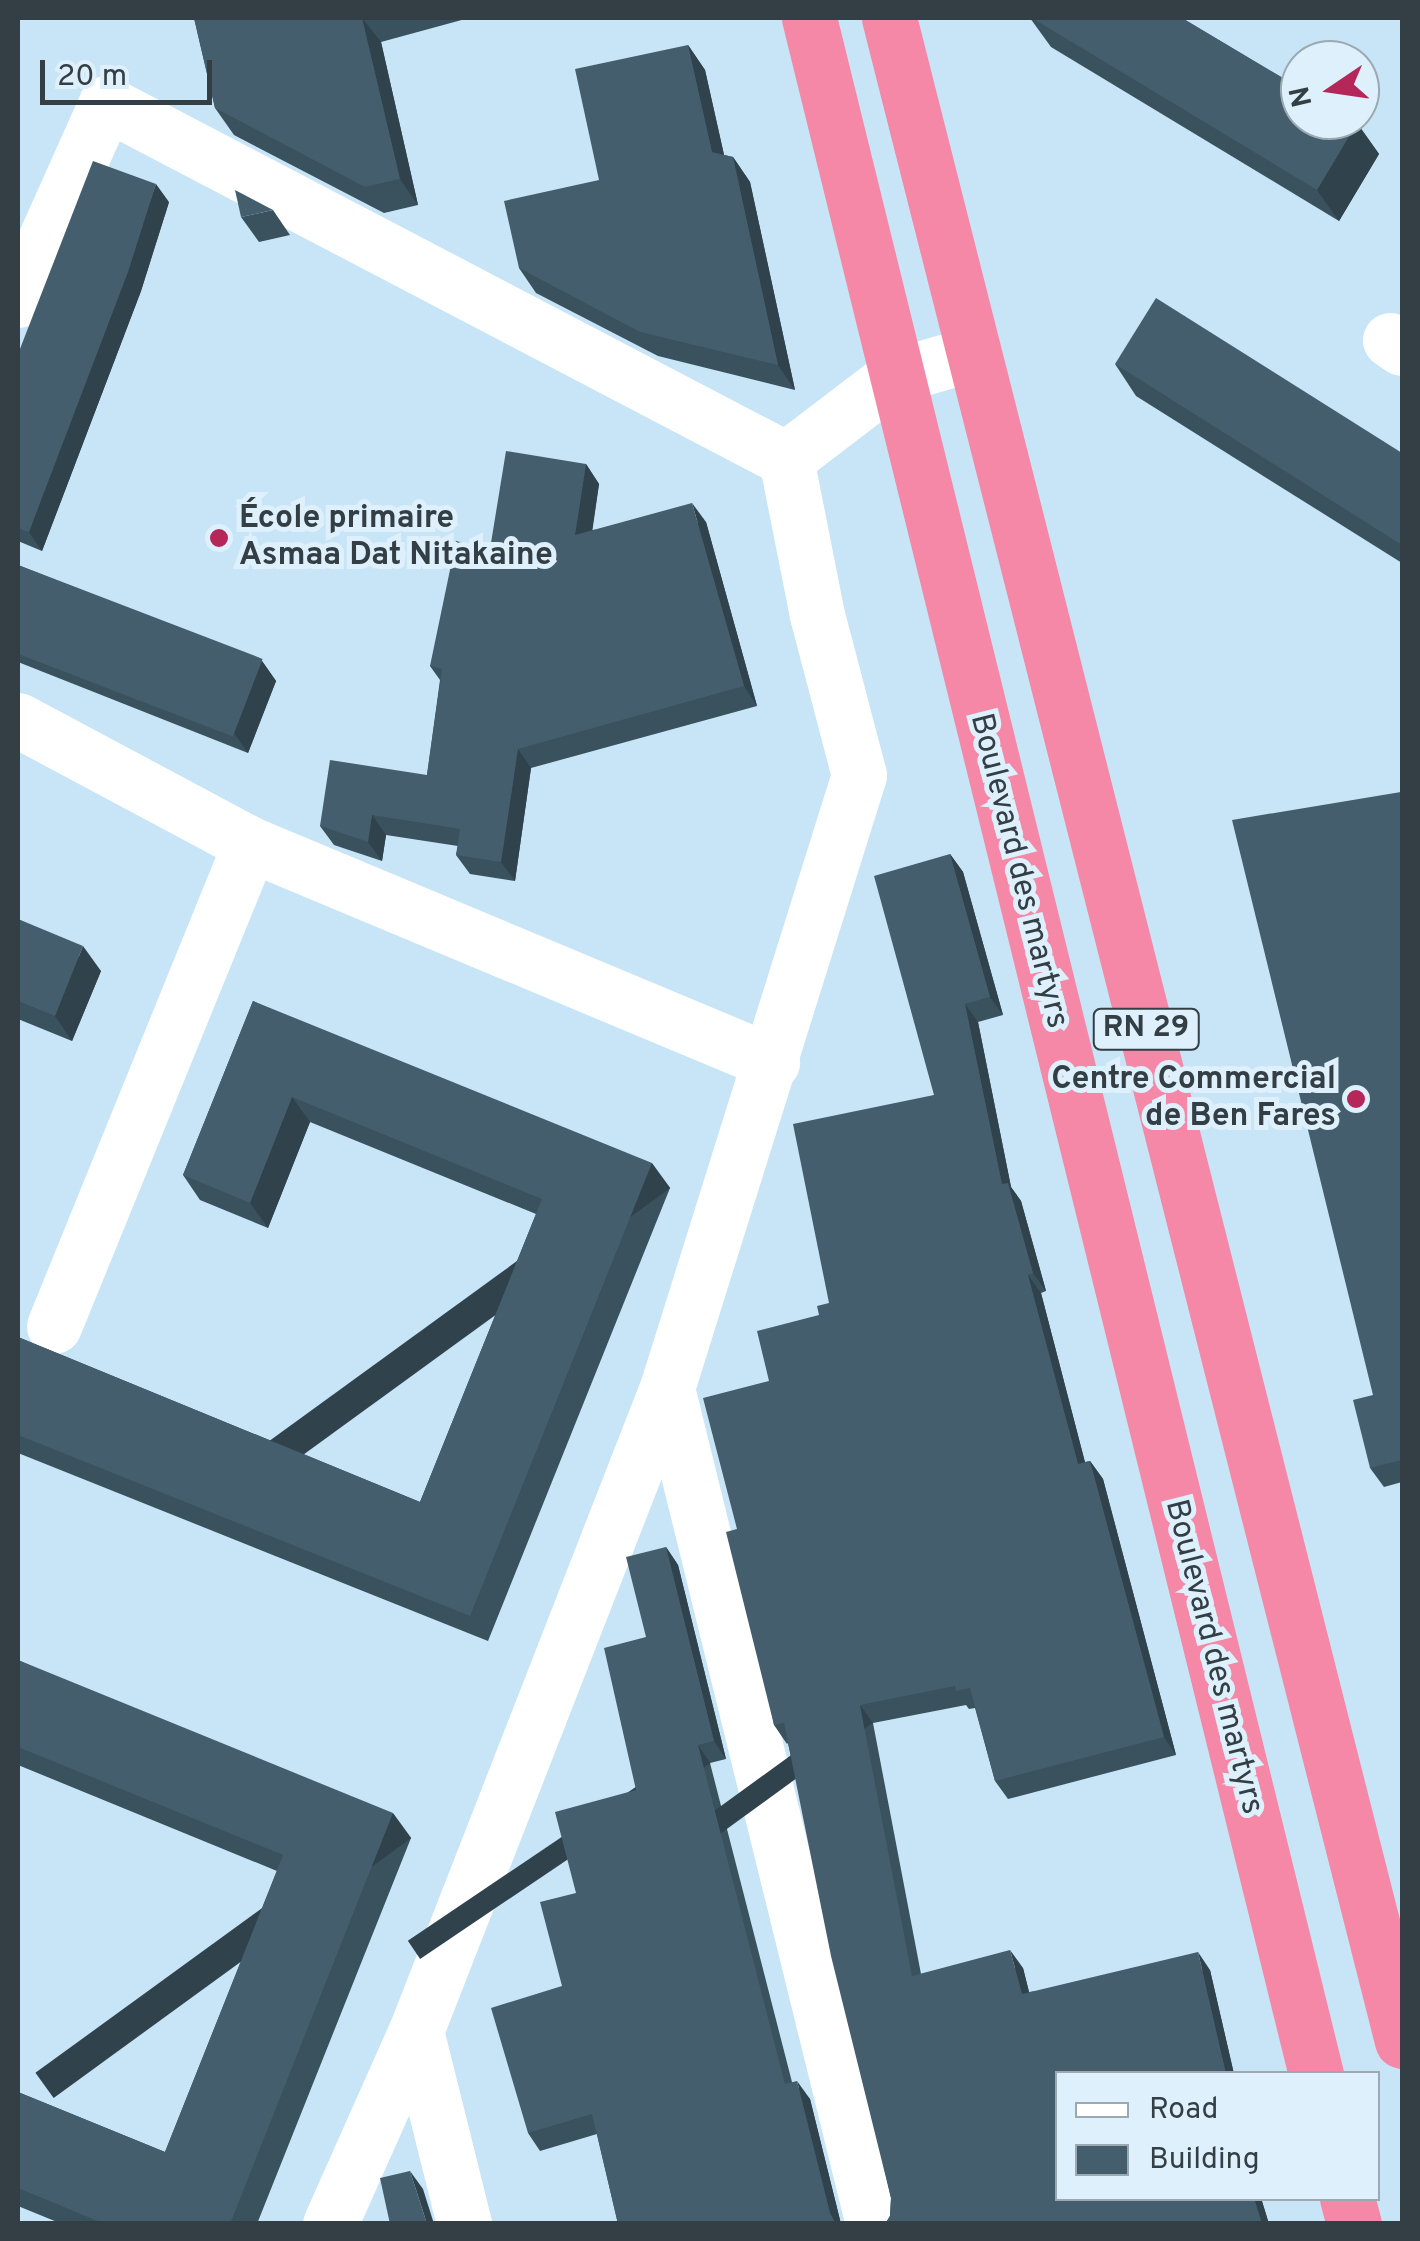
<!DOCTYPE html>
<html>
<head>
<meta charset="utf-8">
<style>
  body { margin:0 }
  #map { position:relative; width:1420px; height:2241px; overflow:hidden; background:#c7e5f7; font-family:Overpass,sans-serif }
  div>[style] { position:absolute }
  .minor>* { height:55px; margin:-27.5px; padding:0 27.5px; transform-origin:27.5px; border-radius:27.5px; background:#fff }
  .trunk>* { height:55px; margin:-27.5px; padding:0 27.5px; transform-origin:27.5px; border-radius:27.5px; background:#f488a6 }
  .wall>* { inset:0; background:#3a515e }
  .shaded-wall>* { inset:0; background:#30424c; transform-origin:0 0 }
  .building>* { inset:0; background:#445e6d; transform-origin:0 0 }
  .dots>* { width:28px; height:28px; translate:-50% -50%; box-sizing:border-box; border:5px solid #def0fb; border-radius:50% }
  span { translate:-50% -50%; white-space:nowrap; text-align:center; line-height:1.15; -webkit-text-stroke:10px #def0fb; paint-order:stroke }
  .shield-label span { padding:2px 8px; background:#def0fb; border:2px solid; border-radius:8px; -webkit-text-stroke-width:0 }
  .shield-label { font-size:30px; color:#333e45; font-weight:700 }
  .poi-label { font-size:32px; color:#333e45; font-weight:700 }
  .left { translate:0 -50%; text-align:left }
  .right { translate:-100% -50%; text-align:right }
  .street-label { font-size:32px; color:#333e45 }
  .frame { position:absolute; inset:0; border:20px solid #333e45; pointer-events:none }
  .legend { position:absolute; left:1055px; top:2071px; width:325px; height:130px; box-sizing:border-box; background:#def0fb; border:2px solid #9aa9b2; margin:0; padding:12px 18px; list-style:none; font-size:30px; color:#333e45 }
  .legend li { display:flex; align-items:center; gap:20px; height:50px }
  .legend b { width:50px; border:2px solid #9aa9b2 }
  .north { position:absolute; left:1280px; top:40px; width:100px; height:100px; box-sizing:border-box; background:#def0fb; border:2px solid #9aa9b2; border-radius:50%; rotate:257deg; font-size:28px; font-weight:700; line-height:40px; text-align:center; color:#333e45 }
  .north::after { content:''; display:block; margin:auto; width:35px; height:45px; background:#b52659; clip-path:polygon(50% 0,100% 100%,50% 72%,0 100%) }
  .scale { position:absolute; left:40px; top:60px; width:172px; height:45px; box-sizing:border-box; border:5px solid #333e45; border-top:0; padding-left:12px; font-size:30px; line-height:35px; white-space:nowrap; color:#333e45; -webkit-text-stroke:8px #def0fb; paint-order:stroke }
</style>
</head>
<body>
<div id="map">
  <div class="minor">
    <i style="left:18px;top:300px;width:216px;rotate:-65.9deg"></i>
    <i style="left:106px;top:103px;width:768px;rotate:27.63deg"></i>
    <i style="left:1390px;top:340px;width:14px;rotate:34deg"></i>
    <i style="left:786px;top:459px;width:137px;rotate:-37.3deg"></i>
    <i style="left:895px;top:376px;width:82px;rotate:-16.2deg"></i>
    <i style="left:18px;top:720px;width:263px;rotate:28.1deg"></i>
    <i style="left:250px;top:844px;width:566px;rotate:22.67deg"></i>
    <i style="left:54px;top:1326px;width:520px;rotate:-67.87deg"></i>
    <i style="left:667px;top:1388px;width:861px;rotate:76.16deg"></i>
    <i style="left:416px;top:2031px;width:199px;rotate:76deg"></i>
    <i style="left:330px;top:2224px;width:211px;rotate:-66deg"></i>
    <i style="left:416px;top:2031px;width:690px;rotate:-68.68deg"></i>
    <i style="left:667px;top:1388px;width:642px;rotate:-72.61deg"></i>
    <i style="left:859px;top:775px;width:165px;rotate:-104.7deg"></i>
    <i style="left:817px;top:615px;width:159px;rotate:-101.2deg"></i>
  </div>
  <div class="trunk">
    <i style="left:809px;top:18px;width:2118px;rotate:76.15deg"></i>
    <i style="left:889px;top:18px;width:2087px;rotate:75.77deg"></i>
    <i style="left:1347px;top:2198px;width:27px;rotate:75deg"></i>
  </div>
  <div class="wall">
    <i style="clip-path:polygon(194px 18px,469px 18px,381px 42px,418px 205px,384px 213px,234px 135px,215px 108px)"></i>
    <i style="clip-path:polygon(1030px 18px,1182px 18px,1357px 123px,1379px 154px,1339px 221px,1051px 47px)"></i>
    <i style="clip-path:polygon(688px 45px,705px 70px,724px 155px,733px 157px,750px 182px,795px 390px,658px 356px,536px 293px,519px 268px,599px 180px)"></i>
    <i style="clip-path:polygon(169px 202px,141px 291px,42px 551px,18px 541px,18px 354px)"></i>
    <i style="clip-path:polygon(273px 210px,290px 235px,259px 242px,241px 217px)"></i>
    <i style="clip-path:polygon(1115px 364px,1402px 453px,1402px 563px,1136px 396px)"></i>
    <i style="clip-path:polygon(586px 464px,599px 484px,592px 530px,706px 522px,757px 706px,531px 768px,515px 881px,470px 874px,456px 855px,458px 846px,386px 835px,382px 861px,334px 845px,320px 826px,427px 775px,440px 680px,430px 666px,490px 549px)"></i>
    <i style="clip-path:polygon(18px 565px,262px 661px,276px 681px,248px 753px,18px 662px)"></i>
    <i style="clip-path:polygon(1402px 794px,1402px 1482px,1384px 1487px,1370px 1468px)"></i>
    <i style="clip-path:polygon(950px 854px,963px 872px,1003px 1015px,978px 1022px,1011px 1187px,1021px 1201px,1046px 1291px,1041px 1293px,1085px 1462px,1090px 1461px,1103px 1479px,1176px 1755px,1008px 1799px,995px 1781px,975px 1708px,969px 1709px,966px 1705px,873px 1723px,921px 1974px,1023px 1968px,1029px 1992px,1210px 1970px,1234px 2074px,1058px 2074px,1058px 2198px,1261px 2198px,1269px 2224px,885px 2224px,890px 2216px,891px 2198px,788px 1743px,787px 1744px,774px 1725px,737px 1529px,769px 1381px,829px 1303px,934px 1095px)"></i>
    <i style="clip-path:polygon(18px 919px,101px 971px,72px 1041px,18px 1019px)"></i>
    <i style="clip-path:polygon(253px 1001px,670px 1188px,488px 1641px,18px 1453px,18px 1337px,420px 1502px,536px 1214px,310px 1122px,268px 1228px,200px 1200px,183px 1175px)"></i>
    <i style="clip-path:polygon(666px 1547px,678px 1565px,726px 1759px,710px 1763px,792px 2082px,810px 2099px,841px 2224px,618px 2224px,597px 2134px,540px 2151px,528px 2133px,562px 1986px,576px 1893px,636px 1790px,646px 1637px)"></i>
    <i style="clip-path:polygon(18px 1660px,411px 1838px,257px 2224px,62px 2224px,18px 2206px,18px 2092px,165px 2152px,277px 1871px,18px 1765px)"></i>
  </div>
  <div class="shaded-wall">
    <i style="clip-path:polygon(362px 18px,381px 42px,418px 205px,400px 179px)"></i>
    <i style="clip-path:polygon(688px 45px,705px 70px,729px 177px,712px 152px)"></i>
    <i style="clip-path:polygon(1357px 123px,1379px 154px,1339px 221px,1317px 190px)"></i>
    <i style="clip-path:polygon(733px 157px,750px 182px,795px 390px,778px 365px)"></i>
    <i style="clip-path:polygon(156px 184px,169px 202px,141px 291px,42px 551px,29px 532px)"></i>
    <i style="clip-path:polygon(586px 464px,599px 484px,589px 554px,575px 535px)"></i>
    <i style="clip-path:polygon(692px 503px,706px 522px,757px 706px,744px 686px)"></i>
    <i style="clip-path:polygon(262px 661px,276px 681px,248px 753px,234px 733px)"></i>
    <i style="clip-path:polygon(518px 749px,531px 768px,515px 881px,501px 862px)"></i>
    <i style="clip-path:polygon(372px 815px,386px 835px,382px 861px,368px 842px)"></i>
    <i style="clip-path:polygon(950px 854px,963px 872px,1003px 1015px,990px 997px)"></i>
    <i style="clip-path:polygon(83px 946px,101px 971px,72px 1041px,55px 1016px)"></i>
    <i style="clip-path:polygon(965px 1004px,978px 1022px,1011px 1187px,1021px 1201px,1046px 1291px,1033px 1273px,1002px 1184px)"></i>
    <i style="clip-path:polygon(292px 1097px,310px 1122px,268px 1228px,250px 1203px)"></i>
    <i style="left:652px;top:1163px;width:31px;height:488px;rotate:54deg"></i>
    <i style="clip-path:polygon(1028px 1275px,1041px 1293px,1090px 1482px,1078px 1464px)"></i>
    <i style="clip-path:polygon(1090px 1461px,1103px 1479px,1176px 1755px,1164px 1737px)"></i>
    <i style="clip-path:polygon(666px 1547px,678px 1565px,726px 1759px,714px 1741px)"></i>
    <i style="left:860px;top:1705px;width:22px;height:276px;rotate:54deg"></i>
    <i style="left:698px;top:1745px;width:22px;height:350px;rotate:56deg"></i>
    <i style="left:393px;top:1813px;width:31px;height:442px;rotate:54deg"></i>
    <i style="clip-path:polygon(1010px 1950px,1023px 1968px,1034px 2012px,1022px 1994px)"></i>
    <i style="clip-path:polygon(1198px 1952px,1210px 1970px,1234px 2074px,1226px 2074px)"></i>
    <i style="clip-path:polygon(797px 2081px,810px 2099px,841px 2224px,836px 2224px,830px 2213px)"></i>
    <i style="clip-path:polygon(410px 2171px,423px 2189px,434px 2224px,427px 2224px)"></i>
    <i style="clip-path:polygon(1254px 2198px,1261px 2198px,1269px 2224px,1262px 2224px)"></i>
  </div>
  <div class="building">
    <i style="clip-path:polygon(194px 18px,362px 18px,400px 179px,365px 187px,215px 108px)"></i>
    <i style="clip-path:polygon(1032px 18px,1182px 18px,1300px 88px,1300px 120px,1352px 120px,1357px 123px,1317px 190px)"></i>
    <i style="clip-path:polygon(688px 45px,712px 152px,733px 157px,778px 365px,640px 332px,519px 268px,504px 201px,599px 180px,575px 69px)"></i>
    <i style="clip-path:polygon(93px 161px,156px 184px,128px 272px,29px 532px,18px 528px,18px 354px)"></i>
    <i style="clip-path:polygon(235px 190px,273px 210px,241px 217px)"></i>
    <i style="clip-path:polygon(1156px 298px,1402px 453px,1402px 545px,1115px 364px)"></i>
    <i style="clip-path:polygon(506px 451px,586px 464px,575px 535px,692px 503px,744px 686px,518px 749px,501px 862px,456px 855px,460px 829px,372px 815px,368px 842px,320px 826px,330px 760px,427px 775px,442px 669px,430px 666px,456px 541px,490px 549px)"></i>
    <i style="left:18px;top:565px;width:262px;height:83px;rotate:21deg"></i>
    <i style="clip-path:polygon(1401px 792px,1402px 801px,1402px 1460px,1370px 1468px,1353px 1400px,1373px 1395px,1232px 820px)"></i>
    <i style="clip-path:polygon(950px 854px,990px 997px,965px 1004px,1002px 1184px,1008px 1183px,1033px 1273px,1028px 1275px,1078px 1464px,1090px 1461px,1164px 1737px,995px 1781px,970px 1688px,956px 1691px,955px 1686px,860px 1705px,912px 1976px,1010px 1950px,1022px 1994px,1198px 1952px,1226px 2074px,1058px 2074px,1058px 2198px,1254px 2198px,1262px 2224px,885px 2224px,890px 2216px,891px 2198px,831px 1956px,784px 1723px,774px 1725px,726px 1532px,737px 1529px,703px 1398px,769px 1381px,757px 1331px,819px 1315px,817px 1306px,829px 1303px,793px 1124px,934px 1095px,874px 876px)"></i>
    <i style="clip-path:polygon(18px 919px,83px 946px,55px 1016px,18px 1001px)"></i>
    <i style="clip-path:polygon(253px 1001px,652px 1163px,470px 1616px,18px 1435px,18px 1337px,420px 1502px,542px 1199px,292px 1097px,250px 1203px,183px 1175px)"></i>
    <i style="clip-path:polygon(666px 1547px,714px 1741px,698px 1745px,785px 2084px,797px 2081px,830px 2213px,836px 2224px,618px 2224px,592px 2114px,528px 2133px,491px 2008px,562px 1986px,540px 1902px,576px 1893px,555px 1812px,636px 1790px,604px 1648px,646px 1637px,626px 1557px)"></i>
    <i style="clip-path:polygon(18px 1660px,393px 1813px,230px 2224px,105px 2224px,18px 2188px,18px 2092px,165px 2152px,283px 1855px,18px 1747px)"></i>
    <i style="clip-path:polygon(410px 2171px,427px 2224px,390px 2224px,380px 2178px)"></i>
  </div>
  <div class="dots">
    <i style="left:219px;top:538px;background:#b52659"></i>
    <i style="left:1356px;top:1099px;background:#b52659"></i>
  </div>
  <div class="shield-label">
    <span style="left:1146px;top:1029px">RN 29</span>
  </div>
  <div class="poi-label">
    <span class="left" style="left:239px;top:538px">École primaire<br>Asmaa Dat Nitakaine</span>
    <span class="right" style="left:1336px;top:1099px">Centre Commercial<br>de Ben Fares</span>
  </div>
  <div class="street-label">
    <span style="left:1018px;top:871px;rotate:76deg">Boulevard des martyrs</span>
    <span style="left:1213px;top:1657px;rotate:76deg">Boulevard des martyrs</span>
  </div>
  <div class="frame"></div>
  <ul class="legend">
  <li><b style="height:12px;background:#fff"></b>Road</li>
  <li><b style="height:28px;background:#445e6d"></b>Building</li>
  </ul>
  <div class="north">N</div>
  <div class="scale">20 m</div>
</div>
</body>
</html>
